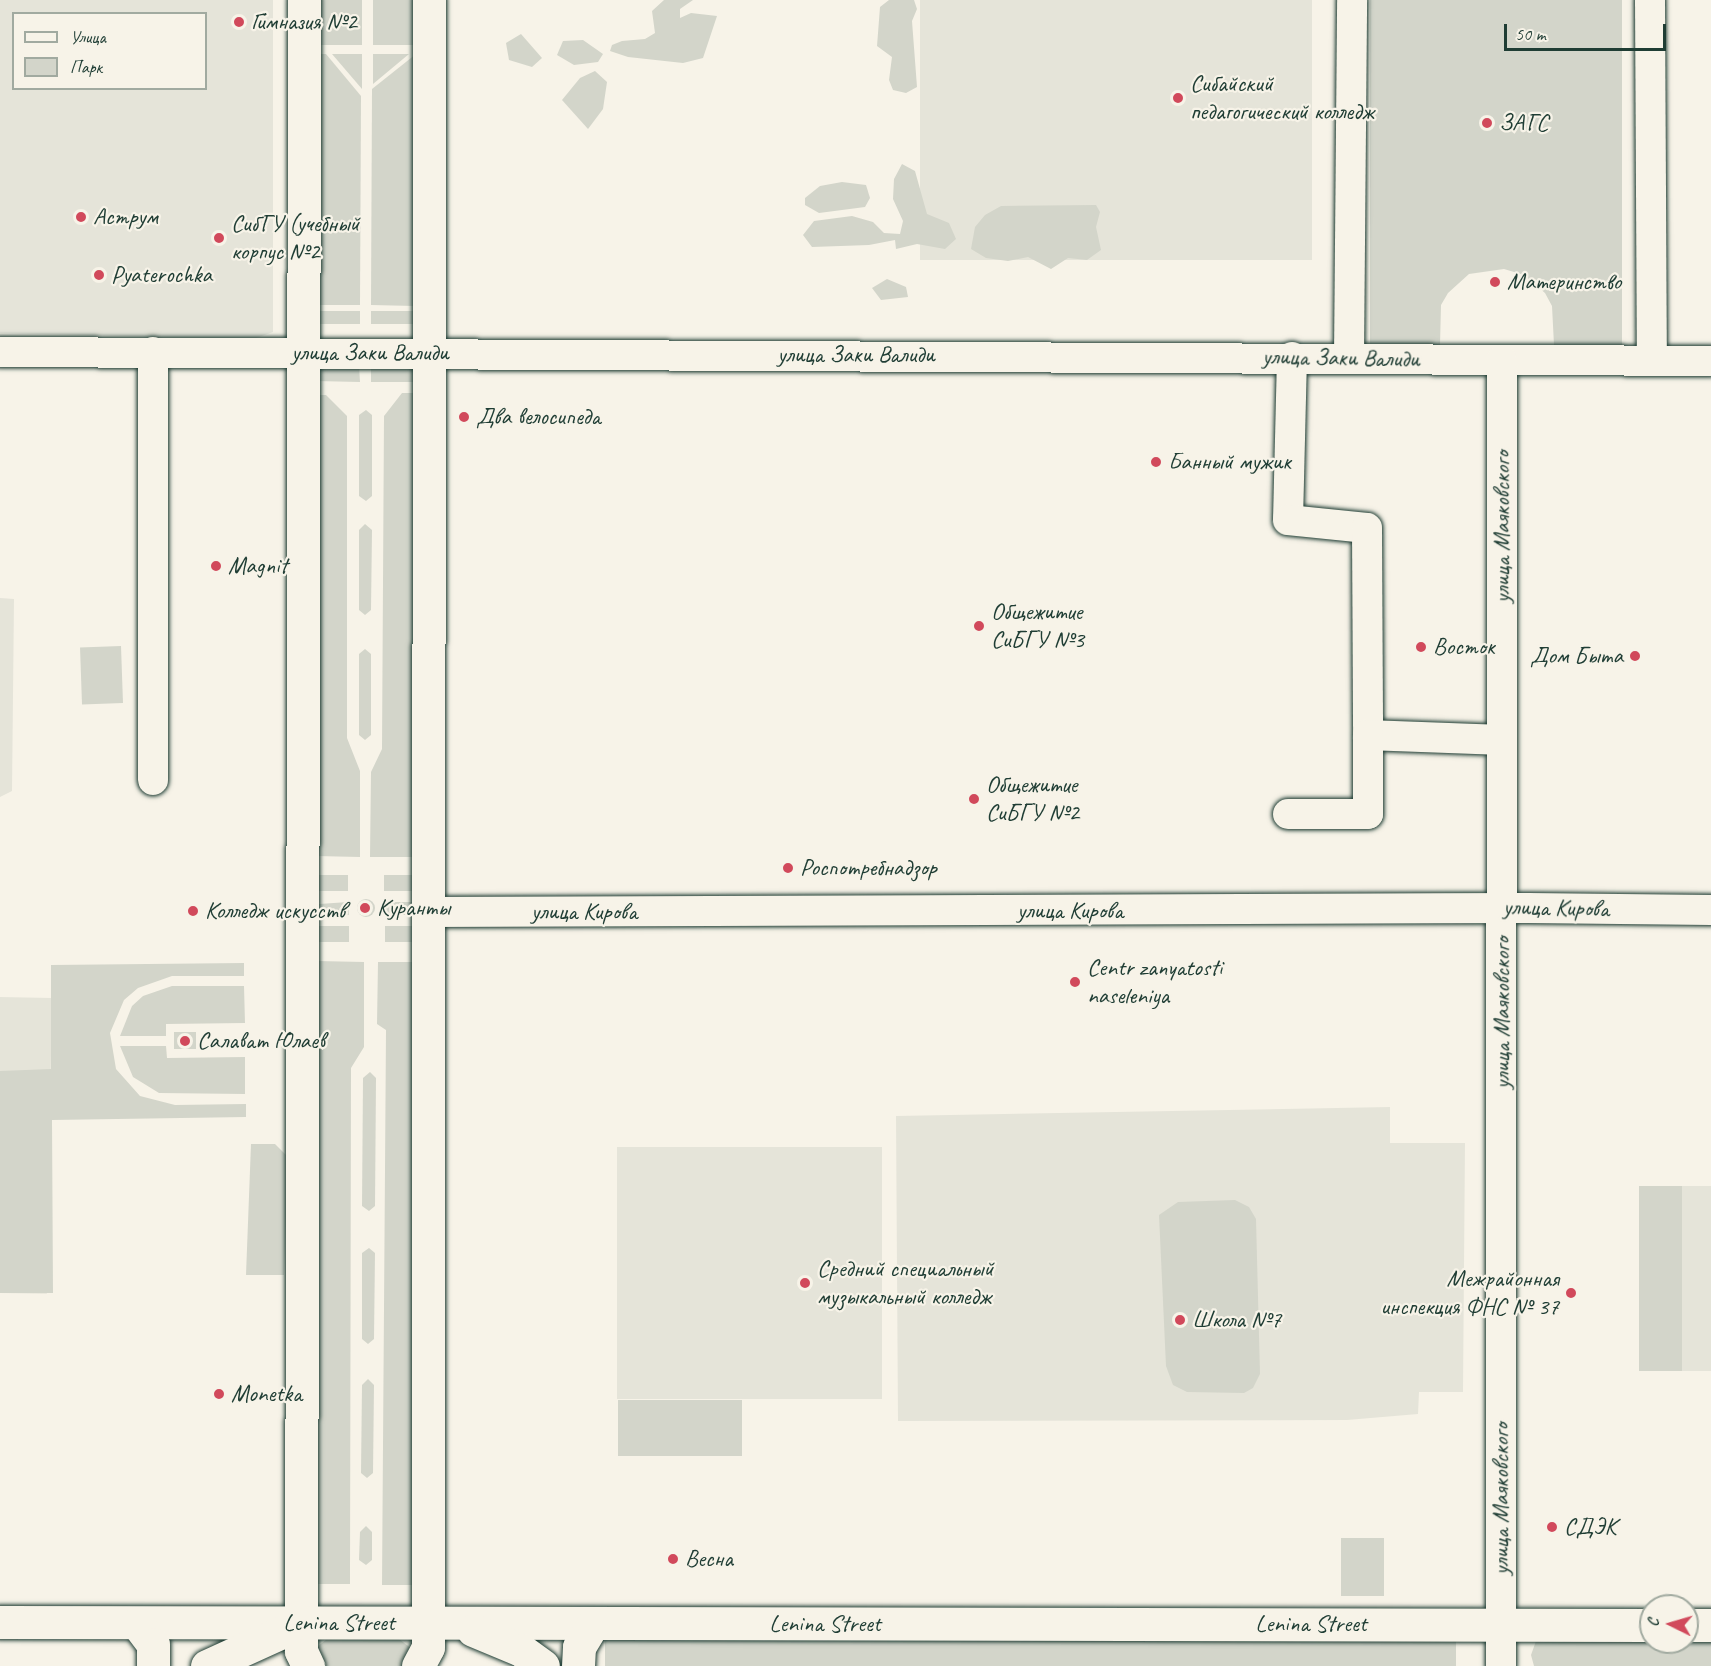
<!DOCTYPE html>
<html>
<head>
<meta charset="utf-8">
<style>
  body { margin:0 }
  #map { position:relative; width:1711px; height:1666px; overflow:hidden; background:#f7f3e8; font-family:Caveat,sans-serif }
  div>[style] { position:absolute }
  .built>* { inset:0; background:#e5e4d9; transform-origin:0 0 }
  .green>* { inset:0; background:#d3d5ca; transform-origin:0 0 }
  .round { border-radius:50% }
  .roads { filter:drop-shadow(0 0 2px #1f3d34) drop-shadow(0 0 2px #1f3d34) }
  .minor>* { height:30px; margin:-15px; padding:0 15px; transform-origin:15px; border-radius:15px; background:#f7f3e8 }
  .major>* { height:33px; margin:-16.5px; padding:0 16.5px; transform-origin:16.5px; border-radius:16.5px; background:#f7f3e8 }
  .dots>* { width:16px; height:16px; translate:-50% -50%; box-sizing:border-box; border:3px solid #f7f3e8; border-radius:50% }
  span { translate:-50% -50%; white-space:nowrap; text-align:center; line-height:1.15; -webkit-text-stroke:4.5px #f7f3e8; paint-order:stroke }
  .poi-label { font-size:24px; color:#1f3d34 }
  .left { translate:0 -50%; text-align:left }
  .right { translate:-100% -50%; text-align:right }
  .street-label { font-size:24px; color:#1f3d34 }
  .legend { position:absolute; left:12px; top:12px; width:195px; height:78px; box-sizing:border-box; background:#f7f3e8; border:2px solid #a1aaa0; margin:0; padding:8px 10px; list-style:none; font-size:18px; color:#1f3d34 }
  .legend li { display:flex; align-items:center; gap:12px; height:30px }
  .legend b { width:30px; border:2px solid #a1aaa0 }
  .north { position:absolute; left:1639px; top:1594px; width:60px; height:60px; box-sizing:border-box; background:#f7f3e8; border:2px solid #a1aaa0; border-radius:50%; rotate:275deg; font-size:16px; font-weight:700; line-height:24px; text-align:center; color:#1f3d34 }
  .north::after { content:''; display:block; margin:auto; width:21px; height:27px; background:#d1495b; clip-path:polygon(50% 0,100% 100%,50% 72%,0 100%) }
  .scale { position:absolute; left:1504px; top:24px; width:162px; height:27px; box-sizing:border-box; border:3px solid #1f3d34; border-top:0; padding-left:8px; font-size:18px; line-height:21px; white-space:nowrap; color:#1f3d34; -webkit-text-stroke:4px #f7f3e8; paint-order:stroke }
</style>
</head>
<body>
<div id="map">
  <div class="built">
    <i style="clip-path:polygon(evenodd,0 0,273px 0,273px 332px,253px 339px,0 333px,0 0,14px 14px,206px 14px,206px 88px,14px 88px,14px 14px)"></i>
    <i style="left:920px;top:0;width:392px;height:260px"></i>
    <i style="clip-path:polygon(0 598px,14px 599px,12px 791px,0 797px)"></i>
    <i style="left:0;top:997px;width:52px;height:296px;rotate:1deg"></i>
    <i style="clip-path:polygon(1390px 1107px,1390px 1143px,1465px 1143px,1463px 1392px,1419px 1392px,1418px 1414px,1347px 1420px,898px 1421px,896px 1116px)"></i>
    <i style="left:882px;top:1147px;width:252px;height:265px;rotate:90deg"></i>
    <i style="left:1682px;top:1186px;width:29px;height:185px"></i>
  </div>
  <div class="green">
    <i style="left:317px;top:0;width:45px;height:45px"></i>
    <i style="left:373px;top:0;width:43px;height:45px"></i>
    <i style="clip-path:polygon(664px 0,693px 0,680px 9px,680px 18px,691px 13px,717px 16px,703px 58px,683px 63px,628px 57px,610px 51px,612px 45px,622px 41px,645px 39px,655px 33px,652px 11px)"></i>
    <i style="clip-path:polygon(889px 0,914px 0,917px 9px,912px 21px,917px 87px,906px 93px,893px 90px,889px 80px,892px 57px,877px 46px,880px 7px)"></i>
    <i style="clip-path:polygon(1370px 0,1622px 0,1622px 346px,1554px 345px,1552px 306px,1545px 293px,1524px 275px,1504px 269px,1469px 274px,1448px 293px,1441px 305px,1440px 345px,1370px 346px)"></i>
    <i style="clip-path:polygon(521px 34px,542px 58px,532px 67px,509px 60px,506px 43px)"></i>
    <i style="clip-path:polygon(583px 40px,603px 54px,598px 62px,574px 65px,557px 55px,563px 41px)"></i>
    <i style="clip-path:polygon(316px 54px,326px 54px,361px 96px,360px 305px,315px 305px)"></i>
    <i style="clip-path:polygon(332px 54px,362px 54px,362px 89px)"></i>
    <i style="clip-path:polygon(373px 54px,409px 54px,373px 84px)"></i>
    <i style="clip-path:polygon(416px 54px,415px 306px,371px 305px,372px 89px)"></i>
    <i style="clip-path:polygon(595px 71px,607px 82px,603px 109px,588px 129px,562px 100px,580px 78px)"></i>
    <i style="clip-path:polygon(902px 164px,915px 171px,927px 214px,949px 223px,956px 239px,945px 249px,917px 244px,896px 249px,895px 240px,869px 245px,812px 247px,803px 235px,814px 221px,852px 216px,873px 222px,884px 233px,900px 234px,903px 221px,893px 199px,894px 179px)"></i>
    <i style="clip-path:polygon(842px 182px,866px 185px,870px 198px,865px 207px,819px 213px,805px 205px,805px 198px,820px 186px)"></i>
    <i style="clip-path:polygon(1096px 205px,1100px 212px,1096px 227px,1101px 250px,1087px 260px,1068px 258px,1051px 269px,1028px 257px,1008px 261px,986px 258px,971px 249px,975px 227px,985px 215px,1001px 206px)"></i>
    <i style="clip-path:polygon(887px 279px,906px 287px,908px 297px,881px 300px,872px 288px)"></i>
    <i style="left:315px;top:311px;width:45px;height:13px"></i>
    <i style="left:371px;top:311px;width:44px;height:13px"></i>
    <i style="clip-path:polygon(359px 366px,360px 382px,315px 381px,317px 368px)"></i>
    <i style="clip-path:polygon(371px 366px,413px 369px,414px 382px,371px 382px)"></i>
    <i style="clip-path:polygon(402px 393px,414px 393px,414px 857px,370px 857px,371px 772px,382px 749px,384px 416px)"></i>
    <i style="clip-path:polygon(315px 395px,326px 395px,347px 416px,347px 738px,360px 771px,360px 857px,316px 856px)"></i>
    <i style="clip-path:polygon(366px 410px,372px 415px,372px 496px,366px 501px,359px 496px,359px 415px)"></i>
    <i style="clip-path:polygon(365px 524px,372px 530px,371px 610px,365px 615px,359px 610px,359px 530px)"></i>
    <i style="left:121px;top:646px;width:57px;height:41px;rotate:88deg"></i>
    <i style="clip-path:polygon(365px 649px,371px 654px,371px 735px,365px 740px,359px 735px,359px 654px)"></i>
    <i style="left:316px;top:875px;width:32px;height:16px"></i>
    <i style="left:384px;top:875px;width:30px;height:16px"></i>
    <i class="round" style="left:357px;top:899px;width:18px;height:18px"></i>
    <i style="left:348px;top:902px;width:13px;height:32px;rotate:86deg"></i>
    <i style="left:384px;top:902px;width:31px;height:13px"></i>
    <i style="left:349px;top:926px;width:16px;height:32px;rotate:90deg"></i>
    <i style="left:385px;top:926px;width:30px;height:16px"></i>
    <i style="clip-path:polygon(317px 961px,364px 962px,364px 1047px,351px 1068px,350px 1584px,316px 1584px)"></i>
    <i style="clip-path:polygon(378px 962px,415px 962px,414px 1585px,382px 1585px,386px 1030px,377px 1024px)"></i>
    <i style="clip-path:polygon(244px 963px,244px 976px,172px 976px,138px 988px,124px 1000px,110px 1033px,116px 1069px,140px 1096px,175px 1105px,246px 1104px,246px 1117px,52px 1120px,53px 1293px,0 1293px,0 1071px,51px 1069px,51px 965px)"></i>
    <i style="clip-path:polygon(172px 986px,244px 986px,245px 1023px,166px 1024px,166px 1036px,120px 1036px,132px 1006px,143px 996px)"></i>
    <i style="left:174px;top:1032px;width:22px;height:17px"></i>
    <i style="clip-path:polygon(120px 1046px,166px 1046px,167px 1058px,245px 1057px,245px 1094px,159px 1093px,133px 1077px)"></i>
    <i style="clip-path:polygon(370px 1072px,376px 1078px,375px 1206px,369px 1211px,362px 1206px,363px 1078px)"></i>
    <i style="clip-path:polygon(251px 1144px,275px 1144px,288px 1157px,284px 1275px,246px 1275px)"></i>
    <i style="left:1639px;top:1186px;width:43px;height:185px"></i>
    <i style="clip-path:polygon(1235px 1200px,1249px 1207px,1256px 1219px,1260px 1374px,1253px 1388px,1244px 1393px,1187px 1392px,1173px 1385px,1166px 1366px,1159px 1215px,1178px 1202px)"></i>
    <i style="clip-path:polygon(369px 1248px,375px 1253px,374px 1339px,368px 1344px,362px 1339px,362px 1253px)"></i>
    <i style="clip-path:polygon(368px 1379px,374px 1385px,373px 1473px,367px 1478px,361px 1473px,362px 1385px)"></i>
    <i style="left:742px;top:1400px;width:56px;height:124px;rotate:90deg"></i>
    <i style="clip-path:polygon(366px 1526px,372px 1532px,372px 1560px,366px 1565px,359px 1560px,360px 1532px)"></i>
    <i style="left:1341px;top:1538px;width:43px;height:58px"></i>
    <i style="clip-path:polygon(610px 1633px,1456px 1641px,1456px 1666px,605px 1666px,605px 1641px)"></i>
    <i style="clip-path:polygon(1545px 1635px,1651px 1635px,1651px 1642px,1687px 1642px,1687px 1635px,1711px 1635px,1711px 1666px,1534px 1666px,1531px 1655px,1536px 1641px)"></i>
    <i style="clip-path:polygon(399px 1639px,412px 1649px,407px 1664px,401px 1666px,324px 1666px,314px 1649px,326px 1640px)"></i>
  </div>
  <div class="roads">
    <div class="minor">
      <i style="left:1650px;top:0;width:361px;rotate:89.7deg"></i>
      <i style="left:0;top:352px;width:1711px;rotate:0.3deg"></i>
      <i style="left:153px;top:352px;width:428px;rotate:90deg"></i>
      <i style="left:1292px;top:357px;width:163px;rotate:91.4deg"></i>
      <i style="left:1288px;top:520px;width:79px;rotate:5.8deg"></i>
      <i style="left:1367px;top:528px;width:207px;rotate:89.7deg"></i>
      <i style="left:1368px;top:735px;width:134px;rotate:2.1deg"></i>
      <i style="left:1349px;top:357px;width:357px;rotate:-89.5deg"></i>
      <i style="left:1288px;top:814px;width:80px"></i>
      <i style="left:1368px;top:814px;width:79px;rotate:-90deg"></i>
      <i style="left:428px;top:912px;width:1100px;rotate:-0.21deg"></i>
      <i style="left:1528px;top:908px;width:183px;rotate:0.6deg"></i>
      <i style="left:1501px;top:1666px;width:1306px;rotate:-89.96deg"></i>
    </div>
    <div class="major">
      <i style="left:304px;top:0;width:1651px;rotate:90.1deg"></i>
      <i style="left:301px;top:1651px;width:17px;rotate:65deg"></i>
      <i style="left:0;top:1622px;width:1651px;rotate:0.1deg"></i>
      <i style="left:137px;top:1623px;width:26px;rotate:53deg"></i>
      <i style="left:153px;top:1644px;width:22px;rotate:90deg"></i>
      <i style="left:1687px;top:1625px;width:24px"></i>
      <i style="left:473px;top:1630px;width:52px;rotate:22.6deg"></i>
      <i style="left:521px;top:1650px;width:27px;rotate:36deg"></i>
      <i style="left:207px;top:1666px;width:87px;rotate:-24.5deg"></i>
      <i style="left:418px;top:1666px;width:21px;rotate:-62deg"></i>
      <i style="left:428px;top:1647px;width:1647px;rotate:-89.97deg"></i>
      <i style="left:578px;top:1666px;width:19px;rotate:-87deg"></i>
      <i style="left:579px;top:1647px;width:27px;rotate:-59deg"></i>
    </div>
  </div>
  <div class="dots">
    <i style="left:239px;top:22px;background:#d1495b"></i>
    <i style="left:1178px;top:98px;background:#d1495b"></i>
    <i style="left:1487px;top:123px;background:#d1495b"></i>
    <i style="left:81px;top:217px;background:#d1495b"></i>
    <i style="left:219px;top:238px;background:#d1495b"></i>
    <i style="left:99px;top:275px;background:#d1495b"></i>
    <i style="left:1495px;top:282px;background:#d1495b"></i>
    <i style="left:464px;top:417px;background:#d1495b"></i>
    <i style="left:1156px;top:462px;background:#d1495b"></i>
    <i style="left:216px;top:566px;background:#d1495b"></i>
    <i style="left:979px;top:626px;background:#d1495b"></i>
    <i style="left:1421px;top:647px;background:#d1495b"></i>
    <i style="left:1635px;top:656px;background:#d1495b"></i>
    <i style="left:974px;top:799px;background:#d1495b"></i>
    <i style="left:788px;top:868px;background:#d1495b"></i>
    <i style="left:365px;top:908px;background:#d1495b"></i>
    <i style="left:193px;top:911px;background:#d1495b"></i>
    <i style="left:1075px;top:982px;background:#d1495b"></i>
    <i style="left:185px;top:1041px;background:#d1495b"></i>
    <i style="left:805px;top:1283px;background:#d1495b"></i>
    <i style="left:1571px;top:1293px;background:#d1495b"></i>
    <i style="left:1180px;top:1320px;background:#d1495b"></i>
    <i style="left:219px;top:1394px;background:#d1495b"></i>
    <i style="left:1552px;top:1527px;background:#d1495b"></i>
    <i style="left:673px;top:1559px;background:#d1495b"></i>
  </div>
  <div class="poi-label">
    <span class="left" style="left:251px;top:22px">Гимназия №2</span>
    <span class="left" style="left:1190px;top:98px">Сибайский<br>педагогический колледж</span>
    <span class="left" style="left:1499px;top:123px">ЗАГС</span>
    <span class="left" style="left:93px;top:217px">Аструм</span>
    <span class="left" style="left:231px;top:238px">СибГУ (учебный<br>корпус №2</span>
    <span class="left" style="left:111px;top:275px">Pyaterochka</span>
    <span class="left" style="left:1507px;top:282px">Материнство</span>
    <span class="left" style="left:476px;top:417px">Два велосипеда</span>
    <span class="left" style="left:1168px;top:462px">Банный мужик</span>
    <span class="left" style="left:228px;top:566px">Magnit</span>
    <span class="left" style="left:991px;top:626px">Общежитие<br>СиБГУ №3</span>
    <span class="left" style="left:1433px;top:647px">Восток</span>
    <span class="right" style="left:1623px;top:656px">Дом Быта</span>
    <span class="left" style="left:986px;top:799px">Общежитие<br>СиБГУ №2</span>
    <span class="left" style="left:800px;top:868px">Роспотребнадзор</span>
    <span class="left" style="left:377px;top:908px">Куранты</span>
    <span class="left" style="left:205px;top:911px">Колледж искусств</span>
    <span class="left" style="left:1087px;top:982px">Centr zanyatosti<br>naseleniya</span>
    <span class="left" style="left:197px;top:1041px">Салават Юлаев</span>
    <span class="left" style="left:817px;top:1283px">Средний специальный<br>музыкальный колледж</span>
    <span class="right" style="left:1559px;top:1293px">Межрайонная<br>инспекция ФНС № 37</span>
    <span class="left" style="left:1192px;top:1320px">Школа №7</span>
    <span class="left" style="left:231px;top:1394px">Monetka</span>
    <span class="left" style="left:1564px;top:1527px">СДЭК</span>
    <span class="left" style="left:685px;top:1559px">Весна</span>
  </div>
  <div class="street-label">
    <span style="left:370px;top:353px">улица Заки Валиди</span>
    <span style="left:856px;top:355px">улица Заки Валиди</span>
    <span style="left:1341px;top:358px;rotate:1deg">улица Заки Валиди</span>
    <span style="left:1502px;top:527px;rotate:-90deg">улица Маяковского</span>
    <span style="left:1556px;top:908px;rotate:1deg">улица Кирова</span>
    <span style="left:1070px;top:911px">улица Кирова</span>
    <span style="left:584px;top:912px">улица Кирова</span>
    <span style="left:1502px;top:1013px;rotate:-90deg">улица Маяковского</span>
    <span style="left:1501px;top:1499px;rotate:-90deg">улица Маяковского</span>
    <span style="left:339px;top:1623px">Lenina Street</span>
    <span style="left:825px;top:1624px">Lenina Street</span>
    <span style="left:1311px;top:1624px">Lenina Street</span>
  </div>
  <ul class="legend">
  <li><b style="height:8px;background:#f7f3e8"></b>Улица</li>
  <li><b style="height:16px;background:#d3d5ca"></b>Парк</li>
  </ul>
  <div class="north">С</div>
  <div class="scale">50 m</div>
</div>
</body>
</html>
